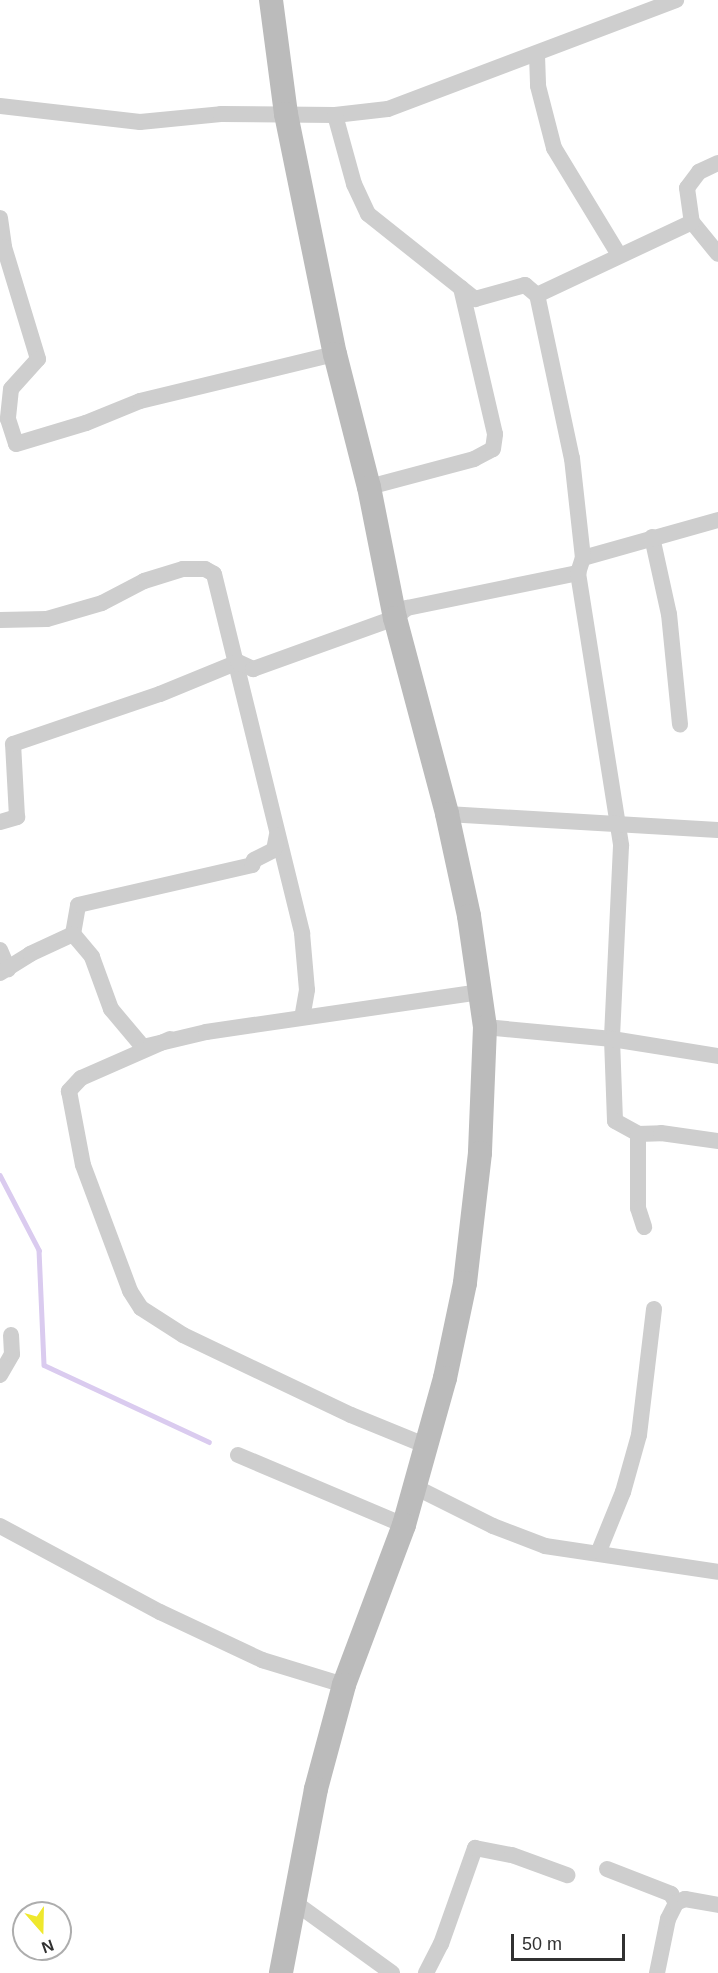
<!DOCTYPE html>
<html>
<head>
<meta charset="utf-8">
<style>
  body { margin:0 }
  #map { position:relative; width:718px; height:1973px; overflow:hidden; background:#fff; font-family:Arial,sans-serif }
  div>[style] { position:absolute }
  .stream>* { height:4.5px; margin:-2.25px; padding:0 2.25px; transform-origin:2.25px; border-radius:2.25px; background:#dacbef }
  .street>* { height:16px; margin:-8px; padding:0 8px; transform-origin:8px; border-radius:8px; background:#cecece }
  .secondary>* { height:24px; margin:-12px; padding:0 12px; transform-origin:12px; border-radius:12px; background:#bbb }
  span { translate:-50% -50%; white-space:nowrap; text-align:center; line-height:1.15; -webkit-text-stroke:6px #fff; paint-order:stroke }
  .north { position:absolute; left:12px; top:1901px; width:60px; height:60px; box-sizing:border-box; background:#fff; border:2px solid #adadad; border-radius:50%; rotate:160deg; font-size:16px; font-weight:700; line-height:24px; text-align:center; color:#313131 }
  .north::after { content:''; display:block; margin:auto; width:21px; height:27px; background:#efe82d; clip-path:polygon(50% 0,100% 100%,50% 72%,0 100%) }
  .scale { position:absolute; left:511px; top:1934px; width:114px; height:27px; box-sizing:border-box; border:3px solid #313131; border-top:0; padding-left:8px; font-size:18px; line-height:21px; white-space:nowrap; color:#313131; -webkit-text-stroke:4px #fff; paint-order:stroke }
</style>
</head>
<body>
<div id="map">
  <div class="stream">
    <i style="left:0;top:1175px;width:85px;rotate:62.5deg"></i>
    <i style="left:39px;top:1250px;width:115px;rotate:87.5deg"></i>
    <i style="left:44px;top:1365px;width:182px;rotate:25deg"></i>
  </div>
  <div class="street">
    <i style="left:537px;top:55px;width:31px;rotate:88deg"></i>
    <i style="left:538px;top:86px;width:64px;rotate:75.5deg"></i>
    <i style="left:554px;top:148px;width:125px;rotate:58.7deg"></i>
    <i style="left:0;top:106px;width:141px;rotate:6.5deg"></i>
    <i style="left:140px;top:122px;width:81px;rotate:-5.6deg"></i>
    <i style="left:221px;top:114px;width:114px;rotate:0.5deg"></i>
    <i style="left:335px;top:115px;width:53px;rotate:-6.5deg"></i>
    <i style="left:388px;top:109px;width:308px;rotate:-20.7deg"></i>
    <i style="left:335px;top:115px;width:72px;rotate:74.6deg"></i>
    <i style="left:354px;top:184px;width:33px;rotate:65deg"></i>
    <i style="left:368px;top:214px;width:137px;rotate:38.5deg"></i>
    <i style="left:475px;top:299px;width:52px;rotate:-15.6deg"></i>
    <i style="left:525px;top:285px;width:16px;rotate:40deg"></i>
    <i style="left:718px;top:163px;width:21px;rotate:155deg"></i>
    <i style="left:699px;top:172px;width:20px;rotate:127deg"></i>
    <i style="left:687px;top:188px;width:34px;rotate:82deg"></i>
    <i style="left:692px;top:222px;width:41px;rotate:50.9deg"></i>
    <i style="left:0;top:218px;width:29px;rotate:82deg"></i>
    <i style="left:4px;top:247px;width:117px;rotate:73.1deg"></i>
    <i style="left:38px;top:359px;width:40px;rotate:132deg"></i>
    <i style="left:11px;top:389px;width:30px;rotate:96deg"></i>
    <i style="left:8px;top:419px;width:26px;rotate:72deg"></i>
    <i style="left:16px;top:444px;width:73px;rotate:-16.7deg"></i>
    <i style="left:86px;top:423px;width:58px;rotate:-22.2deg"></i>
    <i style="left:140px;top:401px;width:201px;rotate:-13.6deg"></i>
    <i style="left:369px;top:487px;width:109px;rotate:-14.9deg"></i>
    <i style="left:474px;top:459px;width:21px;rotate:-28deg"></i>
    <i style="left:493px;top:449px;width:15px;rotate:-82deg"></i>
    <i style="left:495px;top:434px;width:150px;rotate:-103.1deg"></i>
    <i style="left:652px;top:537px;width:79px;rotate:77.6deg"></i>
    <i style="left:669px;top:614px;width:111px;rotate:84.3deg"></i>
    <i style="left:583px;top:558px;width:140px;rotate:-15.7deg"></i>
    <i style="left:578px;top:573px;width:276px;rotate:81deg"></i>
    <i style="left:621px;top:846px;width:193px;rotate:92.7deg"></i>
    <i style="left:612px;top:1039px;width:82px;rotate:87.9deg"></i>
    <i style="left:615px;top:1121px;width:26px;rotate:29deg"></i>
    <i style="left:638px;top:1134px;width:23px;rotate:-2deg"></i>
    <i style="left:661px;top:1133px;width:58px;rotate:8deg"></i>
    <i style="left:0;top:620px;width:47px;rotate:-1.2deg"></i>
    <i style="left:47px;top:619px;width:57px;rotate:-16.2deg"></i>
    <i style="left:102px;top:603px;width:47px;rotate:-27.6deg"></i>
    <i style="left:144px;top:581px;width:41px;rotate:-17.1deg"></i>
    <i style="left:183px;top:569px;width:22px"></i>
    <i style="left:205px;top:569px;width:10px;rotate:29deg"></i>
    <i style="left:214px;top:574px;width:370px;rotate:76.2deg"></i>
    <i style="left:302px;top:933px;width:57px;rotate:85deg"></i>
    <i style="left:307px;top:990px;width:27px;rotate:100deg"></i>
    <i style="left:447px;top:814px;width:271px;rotate:3.4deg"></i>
    <i style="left:0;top:822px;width:18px;rotate:-16deg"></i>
    <i style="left:17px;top:817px;width:73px;rotate:-93.1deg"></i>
    <i style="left:13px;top:744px;width:155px;rotate:-18.8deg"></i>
    <i style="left:160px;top:694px;width:84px;rotate:-22.3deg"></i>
    <i style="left:238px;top:662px;width:17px;rotate:25deg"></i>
    <i style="left:253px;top:669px;width:151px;rotate:-19.8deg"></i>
    <i style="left:395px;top:618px;width:16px;rotate:-40deg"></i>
    <i style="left:407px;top:608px;width:175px;rotate:-11.6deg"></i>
    <i style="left:578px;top:573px;width:16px;rotate:-72deg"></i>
    <i style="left:583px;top:558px;width:100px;rotate:-96.3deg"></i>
    <i style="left:572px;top:459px;width:168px;rotate:-102deg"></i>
    <i style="left:537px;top:295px;width:171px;rotate:-25.2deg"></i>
    <i style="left:73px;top:934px;width:29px;rotate:-80deg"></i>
    <i style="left:78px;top:905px;width:179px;rotate:-12.9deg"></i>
    <i style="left:252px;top:865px;width:5px;rotate:-68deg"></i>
    <i style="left:254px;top:860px;width:22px;rotate:-27deg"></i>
    <i style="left:274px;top:850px;width:15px;rotate:-79deg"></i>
    <i style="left:0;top:950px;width:21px;rotate:67deg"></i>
    <i style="left:0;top:973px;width:36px;rotate:-32deg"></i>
    <i style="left:30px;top:954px;width:47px;rotate:-24.9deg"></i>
    <i style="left:73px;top:934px;width:30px;rotate:50deg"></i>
    <i style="left:92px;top:957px;width:55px;rotate:69.9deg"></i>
    <i style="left:111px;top:1009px;width:50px;rotate:49.9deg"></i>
    <i style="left:143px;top:1047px;width:65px;rotate:-13.4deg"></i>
    <i style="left:206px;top:1032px;width:277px;rotate:-8.3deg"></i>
    <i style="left:485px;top:1027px;width:128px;rotate:5.4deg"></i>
    <i style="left:612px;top:1039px;width:107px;rotate:9.1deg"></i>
    <i style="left:170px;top:1039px;width:97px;rotate:156.3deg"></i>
    <i style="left:81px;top:1078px;width:18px;rotate:133deg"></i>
    <i style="left:69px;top:1091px;width:75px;rotate:79.3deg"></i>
    <i style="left:83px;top:1165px;width:134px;rotate:69.5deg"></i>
    <i style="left:130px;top:1291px;width:20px;rotate:57deg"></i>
    <i style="left:141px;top:1308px;width:50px;rotate:32.7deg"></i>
    <i style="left:183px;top:1335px;width:186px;rotate:25.5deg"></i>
    <i style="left:351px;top:1415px;width:82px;rotate:22.2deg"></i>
    <i style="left:638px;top:1134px;width:74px;rotate:90deg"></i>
    <i style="left:638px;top:1208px;width:20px;rotate:72deg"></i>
    <i style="left:0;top:1375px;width:24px;rotate:-60deg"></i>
    <i style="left:12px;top:1354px;width:19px;rotate:-93deg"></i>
    <i style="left:238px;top:1455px;width:180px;rotate:22.9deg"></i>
    <i style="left:415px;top:1487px;width:87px;rotate:26.6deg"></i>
    <i style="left:493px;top:1526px;width:56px;rotate:21deg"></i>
    <i style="left:545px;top:1546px;width:175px;rotate:8.5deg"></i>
    <i style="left:0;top:1526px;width:182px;rotate:28.3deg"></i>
    <i style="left:160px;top:1612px;width:113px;rotate:25.2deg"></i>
    <i style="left:262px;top:1660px;width:86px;rotate:17deg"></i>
    <i style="left:599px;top:1551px;width:64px;rotate:-67.9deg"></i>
    <i style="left:623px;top:1492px;width:59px;rotate:-74.3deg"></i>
    <i style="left:639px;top:1435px;width:127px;rotate:-83.2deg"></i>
    <i style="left:607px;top:1869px;width:69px;rotate:21.3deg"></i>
    <i style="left:671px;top:1894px;width:10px;rotate:61deg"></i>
    <i style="left:294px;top:1902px;width:121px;rotate:35.9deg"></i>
    <i style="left:426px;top:1973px;width:33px;rotate:-63deg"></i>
    <i style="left:441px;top:1944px;width:102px;rotate:-70.5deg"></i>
    <i style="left:475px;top:1848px;width:38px;rotate:11deg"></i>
    <i style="left:512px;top:1855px;width:59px;rotate:20deg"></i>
    <i style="left:657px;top:1973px;width:55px;rotate:-78.5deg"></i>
    <i style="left:668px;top:1919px;width:18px;rotate:-63deg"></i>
    <i style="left:676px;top:1903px;width:10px;rotate:-24deg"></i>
    <i style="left:685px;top:1899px;width:34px;rotate:10deg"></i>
  </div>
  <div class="secondary">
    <i style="left:271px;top:0;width:115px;rotate:82.5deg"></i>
    <i style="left:286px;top:114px;width:245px;rotate:78.5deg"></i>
    <i style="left:335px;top:354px;width:137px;rotate:75.7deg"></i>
    <i style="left:369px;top:487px;width:134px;rotate:78.8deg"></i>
    <i style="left:395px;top:618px;width:203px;rotate:75.1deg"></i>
    <i style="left:447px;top:814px;width:104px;rotate:77.8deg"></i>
    <i style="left:469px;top:916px;width:112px;rotate:81.8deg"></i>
    <i style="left:485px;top:1027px;width:126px;rotate:92.3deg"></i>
    <i style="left:480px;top:1153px;width:131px;rotate:96.6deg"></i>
    <i style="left:465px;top:1283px;width:97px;rotate:101.9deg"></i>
    <i style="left:445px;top:1378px;width:153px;rotate:105.6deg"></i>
    <i style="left:404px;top:1525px;width:171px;rotate:110.6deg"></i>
    <i style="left:344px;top:1685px;width:108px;rotate:105.1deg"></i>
    <i style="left:316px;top:1789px;width:187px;rotate:100.8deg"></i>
  </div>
  <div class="north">N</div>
  <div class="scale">50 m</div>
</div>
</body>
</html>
